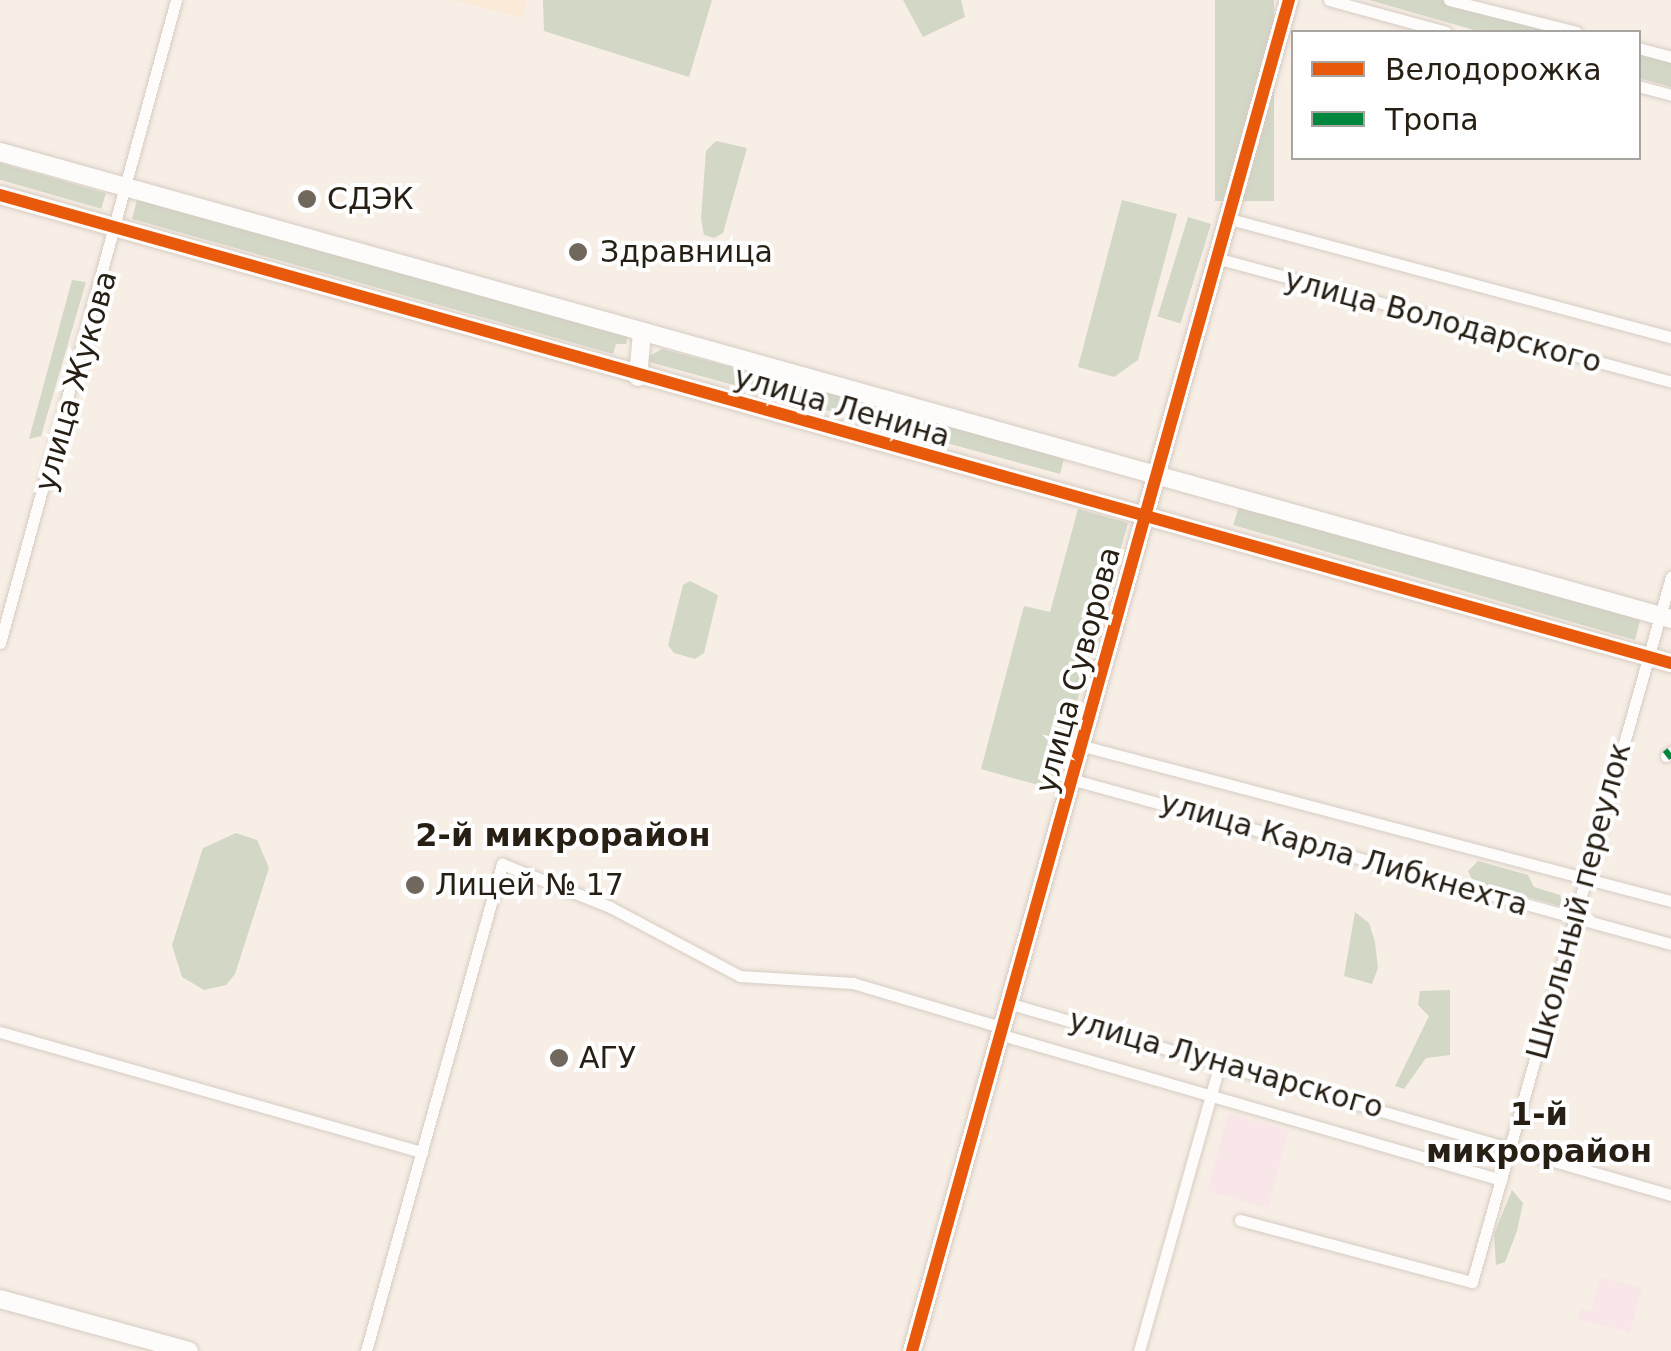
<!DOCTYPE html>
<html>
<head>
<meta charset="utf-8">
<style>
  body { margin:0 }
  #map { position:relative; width:1671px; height:1351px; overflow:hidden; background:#f7eee5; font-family:"DejaVu Sans",sans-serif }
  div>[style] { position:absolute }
  .built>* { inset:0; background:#fbead7 }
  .industrial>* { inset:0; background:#f8e6e8; transform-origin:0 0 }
  .green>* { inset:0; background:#d3d7c6; transform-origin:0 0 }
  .roads { filter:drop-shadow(0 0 2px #d5ccc3) drop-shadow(0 0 2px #d5ccc3) }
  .street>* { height:11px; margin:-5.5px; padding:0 5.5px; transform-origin:5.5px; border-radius:5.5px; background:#fefcfb }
  .secondary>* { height:18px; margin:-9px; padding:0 9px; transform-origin:9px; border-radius:9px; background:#fefcfb }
  .quiet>* { height:10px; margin-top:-5px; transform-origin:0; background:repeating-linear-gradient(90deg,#00873e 0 20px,transparent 0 30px) }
  .cycleway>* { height:12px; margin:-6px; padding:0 6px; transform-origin:6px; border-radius:6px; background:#e8590c }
  .dots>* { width:28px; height:28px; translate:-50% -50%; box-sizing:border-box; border:5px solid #fefefe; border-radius:50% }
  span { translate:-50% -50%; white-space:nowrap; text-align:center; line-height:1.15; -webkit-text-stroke:8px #fefefe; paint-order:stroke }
  .poi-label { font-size:30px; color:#271e14 }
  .left { translate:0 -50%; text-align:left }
  .street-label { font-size:30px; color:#271e14 }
  .neighbourhood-label { font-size:32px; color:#271e14; font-weight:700 }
  .legend { position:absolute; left:1291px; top:30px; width:350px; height:130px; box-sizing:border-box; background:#fefefe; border:2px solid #a8a4a0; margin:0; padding:12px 18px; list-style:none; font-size:30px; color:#271e14 }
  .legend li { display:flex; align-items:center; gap:20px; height:50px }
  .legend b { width:50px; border:2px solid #a8a4a0 }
</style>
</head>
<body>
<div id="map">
  <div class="built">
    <i style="clip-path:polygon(453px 0,527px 0,522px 18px)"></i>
  </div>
  <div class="industrial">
    <i style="left:1228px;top:1114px;width:63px;height:80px;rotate:15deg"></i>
    <i style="clip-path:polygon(1600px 1277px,1642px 1288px,1630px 1333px,1578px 1319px,1580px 1309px,1591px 1312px)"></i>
  </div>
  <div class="green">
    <i style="clip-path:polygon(543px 0,712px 0,689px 77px,544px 31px)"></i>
    <i style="clip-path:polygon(903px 0,961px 0,965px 17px,923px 37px)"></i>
    <i style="left:1215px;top:0;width:59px;height:201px"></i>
    <i style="clip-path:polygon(1369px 0,1441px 0,1561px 32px,1481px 32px)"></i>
    <i style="clip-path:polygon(1638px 54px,1671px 63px,1671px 87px,1639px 78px)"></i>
    <i style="clip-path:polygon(716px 141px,747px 148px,723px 233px,714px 238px,704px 235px,701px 219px,706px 151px)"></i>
    <i style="left:0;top:163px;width:110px;height:16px;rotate:16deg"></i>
    <i style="clip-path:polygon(137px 200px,628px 335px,626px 344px,616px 344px,613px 354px,132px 219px)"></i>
    <i style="clip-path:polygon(1122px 200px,1177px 214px,1138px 360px,1114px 377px,1078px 367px)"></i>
    <i style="left:1188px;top:217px;width:24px;height:104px;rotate:17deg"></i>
    <i style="clip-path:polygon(72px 280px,86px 282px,41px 436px,29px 439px)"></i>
    <i style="clip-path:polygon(662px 349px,1065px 455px,1060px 474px,642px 360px)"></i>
    <i style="clip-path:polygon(1239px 507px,1641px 617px,1635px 640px,1233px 525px)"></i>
    <i style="clip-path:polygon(1078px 509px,1128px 523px,1052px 789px,981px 769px,1024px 606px,1050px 612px)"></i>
    <i style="clip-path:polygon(690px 581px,718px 595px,704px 653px,695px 659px,674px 653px,668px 645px,683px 585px)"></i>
    <i style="clip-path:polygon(236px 833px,257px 840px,269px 868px,235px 974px,226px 985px,204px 990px,182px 977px,172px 945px,203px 848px)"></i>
    <i style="clip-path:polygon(1478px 861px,1528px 875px,1534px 887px,1560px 895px,1563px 907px,1473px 881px,1468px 871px)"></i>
    <i style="clip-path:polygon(1355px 912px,1369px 923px,1375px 942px,1378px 968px,1372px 984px,1344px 976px)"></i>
    <i style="clip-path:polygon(1450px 990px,1450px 1055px,1426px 1058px,1404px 1089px,1395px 1086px,1429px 1016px,1418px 1005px,1420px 991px)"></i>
    <i style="clip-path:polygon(1512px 1190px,1523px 1203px,1517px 1231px,1505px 1262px,1496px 1265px,1494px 1234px)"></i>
  </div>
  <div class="roads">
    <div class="street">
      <i style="left:1329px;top:0;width:121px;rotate:15.3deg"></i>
      <i style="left:1449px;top:0;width:131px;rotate:14.1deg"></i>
      <i style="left:1638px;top:48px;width:34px;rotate:15deg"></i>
      <i style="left:1638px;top:86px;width:34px;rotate:15deg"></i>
      <i style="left:1226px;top:218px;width:461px;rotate:15deg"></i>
      <i style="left:1216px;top:258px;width:472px;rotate:15.2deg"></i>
      <i style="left:0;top:643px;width:667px;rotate:-74.69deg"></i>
      <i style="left:1083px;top:746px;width:608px;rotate:14.77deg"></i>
      <i style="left:1666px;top:756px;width:6px;rotate:-39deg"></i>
      <i style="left:1074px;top:780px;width:619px;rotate:15.36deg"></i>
      <i style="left:1011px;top:1004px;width:687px;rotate:16.14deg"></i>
      <i style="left:0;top:1032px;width:439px;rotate:15.9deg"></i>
      <i style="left:1002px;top:1035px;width:520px;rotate:16.2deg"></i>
      <i style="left:1240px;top:1220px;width:240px;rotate:15deg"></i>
      <i style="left:1472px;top:1282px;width:733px;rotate:-74.24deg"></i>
      <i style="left:366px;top:1351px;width:506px;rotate:-74.4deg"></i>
      <i style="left:502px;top:864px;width:116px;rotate:21.7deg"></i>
      <i style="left:610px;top:907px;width:147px;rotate:28deg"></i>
      <i style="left:740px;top:976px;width:113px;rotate:3.5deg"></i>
      <i style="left:853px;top:983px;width:158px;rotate:16.6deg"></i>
      <i style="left:1139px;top:1351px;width:302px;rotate:-74.3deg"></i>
    </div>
    <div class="secondary">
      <i style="left:0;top:152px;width:1735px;rotate:15.61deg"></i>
      <i style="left:0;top:195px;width:1735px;rotate:15.65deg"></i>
      <i style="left:638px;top:377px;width:45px;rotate:-84.9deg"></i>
      <i style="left:0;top:1299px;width:196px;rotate:15.4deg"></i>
      <i style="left:912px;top:1351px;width:1403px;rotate:-74.41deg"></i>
    </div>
  </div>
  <div class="quiet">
    <i style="left:1666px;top:756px;width:6px;rotate:-39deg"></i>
  </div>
  <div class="cycleway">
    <i style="left:0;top:195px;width:1735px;rotate:15.65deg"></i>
    <i style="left:912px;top:1351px;width:1403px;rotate:-74.41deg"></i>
  </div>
  <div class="dots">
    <i style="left:307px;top:199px;background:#70675d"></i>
    <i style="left:578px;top:252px;background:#70675d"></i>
    <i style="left:415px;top:885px;background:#70675d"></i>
    <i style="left:559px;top:1058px;background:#70675d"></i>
  </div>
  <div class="poi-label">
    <span class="left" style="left:327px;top:199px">СДЭК</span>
    <span class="left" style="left:600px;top:252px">Здравница</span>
    <span class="left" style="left:435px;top:885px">Лицей № 17</span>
    <span class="left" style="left:579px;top:1058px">АГУ</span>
  </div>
  <div class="street-label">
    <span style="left:1443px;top:321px;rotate:15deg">улица Володарского</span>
    <span style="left:76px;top:381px;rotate:-74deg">улица Жукова</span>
    <span style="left:842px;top:407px;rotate:16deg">улица Ленина</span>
    <span style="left:1078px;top:670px;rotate:-75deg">улица Суворова</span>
    <span style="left:1344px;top:854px;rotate:16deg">улица Карла Либкнехта</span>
    <span style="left:1579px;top:901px;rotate:-75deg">Школьный переулок</span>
    <span style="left:1226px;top:1064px;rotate:16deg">улица Луначарского</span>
  </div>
  <div class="neighbourhood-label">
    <span style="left:563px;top:835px">2-й микрорайон</span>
    <span style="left:1539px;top:1133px">1-й<br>микрорайон</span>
  </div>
  <ul class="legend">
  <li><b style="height:12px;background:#e8590c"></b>Велодорожка</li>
  <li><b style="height:12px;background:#00873e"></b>Тропа</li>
  </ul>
</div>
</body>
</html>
